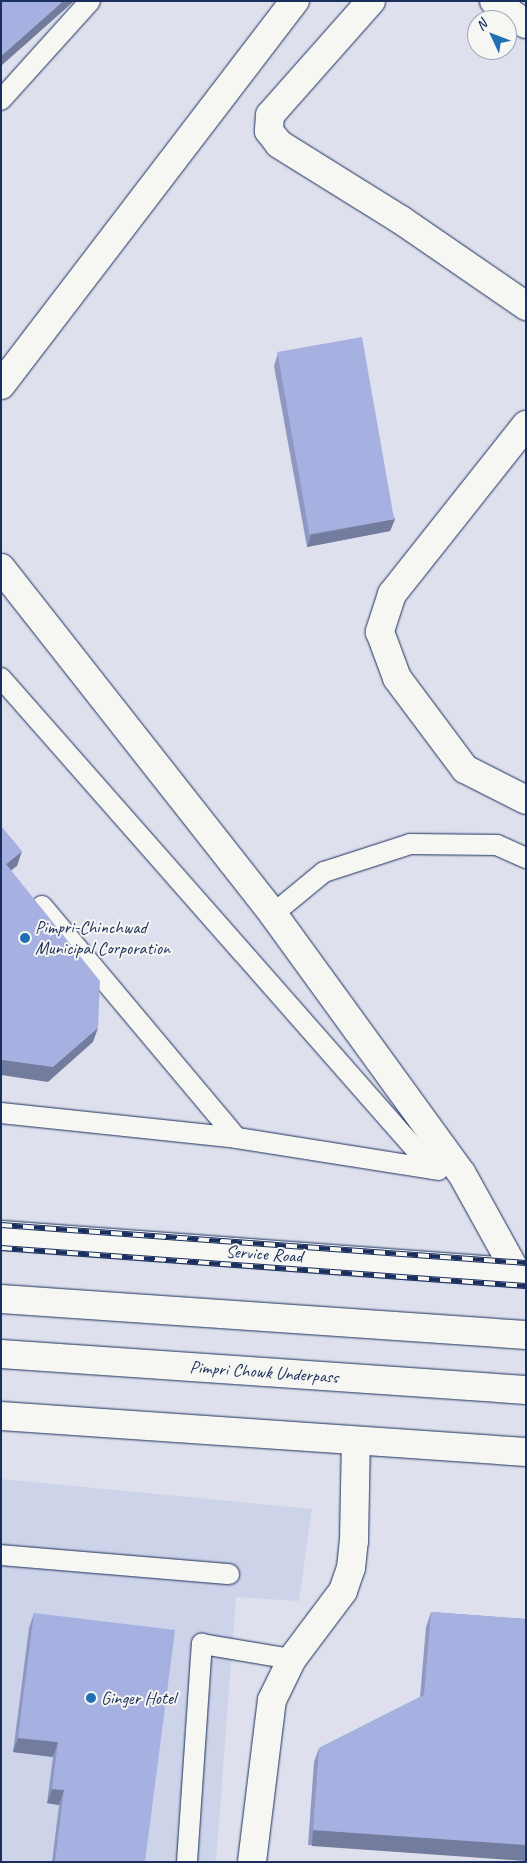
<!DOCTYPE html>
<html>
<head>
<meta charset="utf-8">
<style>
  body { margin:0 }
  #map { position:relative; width:527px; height:1863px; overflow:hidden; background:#dee1ed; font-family:Caveat,sans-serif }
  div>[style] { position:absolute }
  .built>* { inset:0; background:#cdd3e9 }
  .roads { filter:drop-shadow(0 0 1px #1b2f5e) drop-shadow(0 0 1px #1b2f5e) }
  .service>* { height:20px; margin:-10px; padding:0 10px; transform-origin:10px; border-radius:10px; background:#f6f6f2 }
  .minor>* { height:28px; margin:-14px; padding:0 14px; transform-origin:14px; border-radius:14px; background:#f6f6f2 }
  .primary>* { height:28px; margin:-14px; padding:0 14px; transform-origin:14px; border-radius:14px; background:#f6f6f2 }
  .trunk>* { height:28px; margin:-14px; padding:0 14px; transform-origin:14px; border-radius:14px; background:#f6f6f2 }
  .rail>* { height:5.5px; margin-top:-2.75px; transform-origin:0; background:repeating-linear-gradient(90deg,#f6f6f2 0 11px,#1b2f5e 0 22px); box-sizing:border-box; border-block:1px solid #1b2f5e }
  .wall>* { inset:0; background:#8f98c2 }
  .shaded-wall>* { inset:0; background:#747c9e; transform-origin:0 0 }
  .building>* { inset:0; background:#a6b1e1; transform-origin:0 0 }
  .dots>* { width:14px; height:14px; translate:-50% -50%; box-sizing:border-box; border:2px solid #f6f6f2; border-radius:50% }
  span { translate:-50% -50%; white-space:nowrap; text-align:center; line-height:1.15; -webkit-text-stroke:4px #f6f6f2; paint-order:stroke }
  .poi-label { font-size:18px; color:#1b2f5e }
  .left { translate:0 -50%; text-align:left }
  .street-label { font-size:18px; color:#1b2f5e }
  .frame { position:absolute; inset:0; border:2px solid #1b2f5e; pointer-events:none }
  .north { position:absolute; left:467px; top:10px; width:50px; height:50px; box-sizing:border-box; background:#f6f6f2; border:1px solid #9ea6b7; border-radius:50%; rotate:313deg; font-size:14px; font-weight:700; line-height:20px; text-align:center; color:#1b2f5e }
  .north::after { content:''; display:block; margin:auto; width:18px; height:22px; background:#1f6fb2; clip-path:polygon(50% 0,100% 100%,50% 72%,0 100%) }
</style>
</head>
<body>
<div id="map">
  <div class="built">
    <i style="clip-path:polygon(1px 1479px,312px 1509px,299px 1601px,236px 1597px,216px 1862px,1px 1862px)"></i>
  </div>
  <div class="roads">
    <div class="service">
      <i style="left:1px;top:100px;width:133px;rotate:-48deg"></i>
      <i style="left:1px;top:678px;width:654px;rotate:48.66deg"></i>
      <i style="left:42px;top:906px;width:303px;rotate:50deg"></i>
      <i style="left:273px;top:914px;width:66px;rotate:-39.5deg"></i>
      <i style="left:324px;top:872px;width:90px;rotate:-18deg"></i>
      <i style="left:410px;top:844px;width:87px;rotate:0.7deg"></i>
      <i style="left:497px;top:845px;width:32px;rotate:24deg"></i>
      <i style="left:1px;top:1113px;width:237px;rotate:6deg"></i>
      <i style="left:237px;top:1138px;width:204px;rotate:9deg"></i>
      <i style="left:1px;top:1555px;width:229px;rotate:4.8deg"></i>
      <i style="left:187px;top:1862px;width:219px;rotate:-86.1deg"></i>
      <i style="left:202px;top:1644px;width:91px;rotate:9.5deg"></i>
    </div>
    <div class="minor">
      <i style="left:371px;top:1px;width:152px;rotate:131.5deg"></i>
      <i style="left:270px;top:115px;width:16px;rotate:94deg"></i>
      <i style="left:269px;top:131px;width:16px;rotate:52deg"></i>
      <i style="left:279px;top:144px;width:144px;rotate:31.9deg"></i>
      <i style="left:401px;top:220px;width:152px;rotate:34.5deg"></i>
      <i style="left:494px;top:1px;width:39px;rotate:36deg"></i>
      <i style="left:1px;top:385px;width:484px;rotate:-52.6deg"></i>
      <i style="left:526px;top:425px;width:216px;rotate:128.4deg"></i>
      <i style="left:392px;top:594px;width:40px;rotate:108deg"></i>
      <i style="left:380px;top:632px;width:49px;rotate:69.7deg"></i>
      <i style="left:397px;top:678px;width:114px;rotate:53.2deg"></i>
      <i style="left:465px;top:769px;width:68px;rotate:26.9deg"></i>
      <i style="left:1px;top:568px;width:440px;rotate:51.8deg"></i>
      <i style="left:273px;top:914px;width:321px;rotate:54deg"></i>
      <i style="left:462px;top:1174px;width:112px;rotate:61.1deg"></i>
      <i style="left:252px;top:1862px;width:163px;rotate:-83deg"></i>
      <i style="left:272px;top:1700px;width:46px;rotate:-64deg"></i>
      <i style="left:292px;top:1659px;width:85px;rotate:-53.1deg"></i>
      <i style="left:343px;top:1591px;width:24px;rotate:-71deg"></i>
      <i style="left:351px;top:1568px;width:27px;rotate:-84deg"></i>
      <i style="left:354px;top:1541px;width:100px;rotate:-88.9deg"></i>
    </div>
    <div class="primary">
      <i style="left:1px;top:1235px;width:526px;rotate:4.14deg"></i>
      <i style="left:1px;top:1416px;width:526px;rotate:3.92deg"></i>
    </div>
    <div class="trunk">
      <i style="left:1px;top:1299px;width:526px;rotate:3.92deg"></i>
      <i style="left:1px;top:1354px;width:526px;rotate:3.92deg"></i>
    </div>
  </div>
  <div class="rail">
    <i style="left:1px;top:1225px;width:526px;rotate:4.14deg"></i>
    <i style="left:1px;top:1248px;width:526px;rotate:4.14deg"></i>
  </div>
  <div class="wall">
    <i style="clip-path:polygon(278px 353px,395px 519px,390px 531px,307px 547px,274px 366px)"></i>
    <i style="clip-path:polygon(431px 1612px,526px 1619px,526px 1860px,308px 1845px,314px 1762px,319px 1748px,420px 1697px,426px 1627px)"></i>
    <i style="clip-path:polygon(34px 1613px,145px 1862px,52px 1862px,59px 1805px,47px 1803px,53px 1757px,13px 1752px,29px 1628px)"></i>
  </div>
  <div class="shaded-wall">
    <i style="clip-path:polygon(63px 1px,73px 1px,72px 3px,1px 66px,1px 56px)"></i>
    <i style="clip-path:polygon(395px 519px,390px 531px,307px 547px,311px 535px)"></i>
    <i style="clip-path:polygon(22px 851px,17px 866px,1px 878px,6px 864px)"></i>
    <i style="clip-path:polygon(98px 1028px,93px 1042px,48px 1082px,1px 1075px,1px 1063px,2px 1060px)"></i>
    <i style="clip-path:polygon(18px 1738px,58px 1742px,53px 1757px,13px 1752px)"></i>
    <i style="clip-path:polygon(52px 1789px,64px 1790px,59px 1805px,47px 1803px)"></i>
    <i style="left:313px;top:1830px;width:214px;height:16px;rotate:4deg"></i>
  </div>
  <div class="building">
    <i style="clip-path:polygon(1px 1px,63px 1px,1px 56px)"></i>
    <i style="left:362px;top:337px;width:185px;height:86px;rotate:80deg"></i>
    <i style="clip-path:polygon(1px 826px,22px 851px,6px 864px,100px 981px,98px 1028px,53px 1067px,2px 1060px,1px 1059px)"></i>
    <i style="clip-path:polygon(431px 1612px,526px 1619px,526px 1845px,313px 1830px,319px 1748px,424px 1695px)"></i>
    <i style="clip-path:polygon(34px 1613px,175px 1630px,145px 1862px,55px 1862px,64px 1790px,52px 1789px,58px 1742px,18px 1738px)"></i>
  </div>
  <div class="dots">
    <i style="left:25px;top:938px;background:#1f6fb2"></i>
    <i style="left:91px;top:1698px;background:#1f6fb2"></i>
  </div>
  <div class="poi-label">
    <span class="left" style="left:35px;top:938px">Pimpri-Chinchwad<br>Municipal Corporation</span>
    <span class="left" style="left:101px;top:1698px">Ginger Hotel</span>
  </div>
  <div class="street-label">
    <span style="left:264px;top:1254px;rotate:4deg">Service Road</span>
    <span style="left:264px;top:1372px;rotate:4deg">Pimpri Chowk Underpass</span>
  </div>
  <div class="frame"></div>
  <div class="north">N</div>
</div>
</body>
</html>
